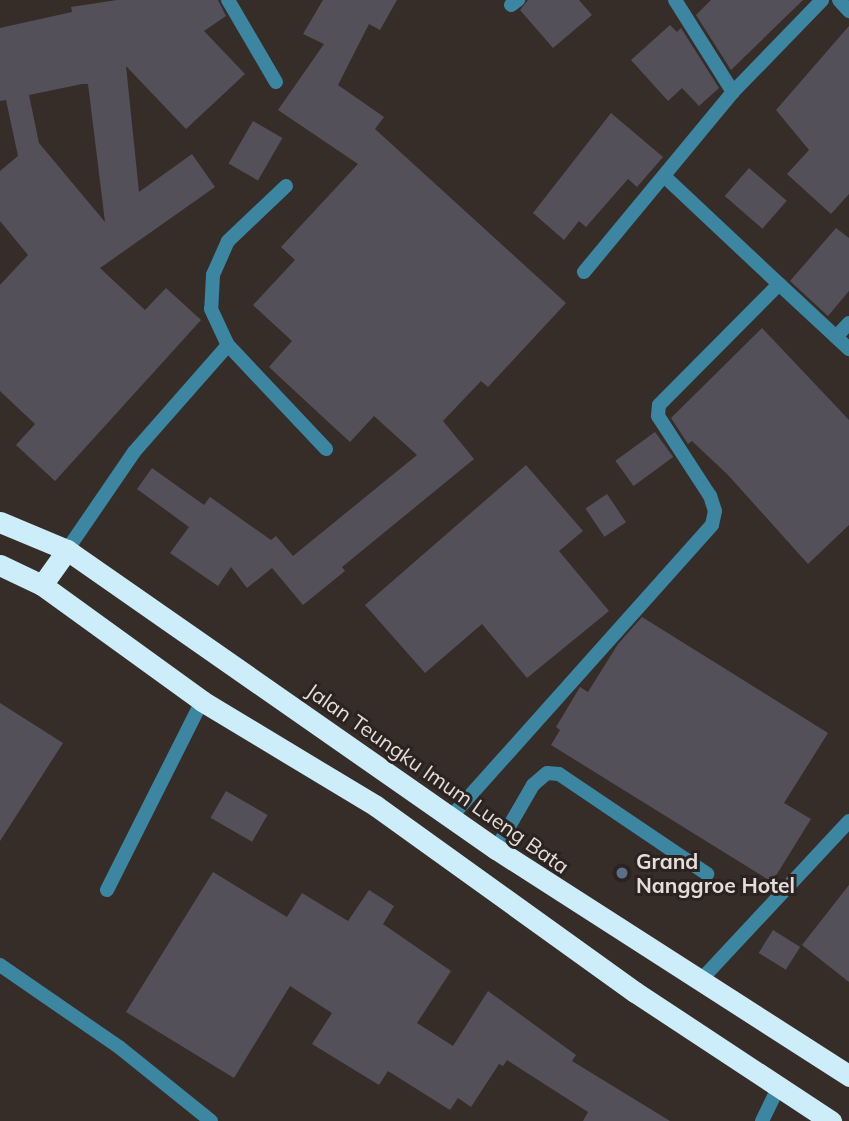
<!DOCTYPE html>
<html>
<head>
<meta charset="utf-8">
<style>
  body { margin:0 }
  #map { position:relative; width:849px; height:1121px; overflow:hidden; background:#362d29; font-family:Mulish,sans-serif }
  div>[style] { position:absolute }
  .building>* { inset:0; background:#545059; transform-origin:0 0 }
  .lane>* { height:14px; margin:-7px; padding:0 7px; transform-origin:7px; border-radius:7px; background:#3c86a2 }
  .street>* { height:14px; margin:-7px; padding:0 7px; transform-origin:7px; border-radius:7px; background:#3c86a2 }
  .highway>* { height:21px; margin:-10.5px; padding:0 10.5px; transform-origin:10.5px; border-radius:10.5px; background:#ceedfa }
  .dots>* { width:19px; height:19px; translate:-50% -50%; box-sizing:border-box; border:4px solid #2c2320; border-radius:50% }
  span { translate:-50% -50%; white-space:nowrap; text-align:center; line-height:1.15; -webkit-text-stroke:6px #2c2320; paint-order:stroke }
  .street-label { font-size:21px; color:#e3dddb }
  .poi-label { font-size:21px; color:#e3dddb; font-weight:700 }
  .left { translate:0 -50%; text-align:left }
</style>
</head>
<body>
<div id="map">
  <div class="building">
    <i style="clip-path:polygon(evenodd,117px 0,218px 0,226px 16px,204px 31px,245px 74px,186px 129px,126px 66px,139px 192px,192px 154px,215px 187px,100px 268px,145px 310px,166px 288px,201px 320px,55px 481px,16px 445px,35px 424px,0 391px,0 285px,28px 255px,0 221px,0 171px,18px 156px,6px 100px,0 101px,0 28px,72px 12px,71px 7px,117px 0,82px 84px,88px 84px,105px 222px,39px 143px,29px 95px,82px 84px)"></i>
    <i style="clip-path:polygon(323px 0,397px 0,380px 30px,369px 24px,338px 85px,384px 117px,375px 129px,566px 303px,488px 387px,481px 381px,443px 421px,474px 459px,342px 567px,345px 571px,303px 605px,272px 568px,247px 588px,231px 567px,218px 586px,170px 553px,189px 527px,137px 489px,152px 468px,204px 505px,210px 497px,271px 540px,276px 536px,293px 556px,417px 455px,374px 416px,350px 442px,325px 419px,269px 367px,292px 341px,253px 305px,295px 260px,281px 247px,358px 164px,278px 110px,324px 44px,303px 34px)"></i>
    <i style="clip-path:polygon(528px 0,579px 0,592px 15px,553px 48px,520px 10px)"></i>
    <i style="clip-path:polygon(711px 0,803px 0,731px 70px,696px 15px)"></i>
    <i style="clip-path:polygon(670px 25px,677px 32px,681px 28px,719px 88px,699px 106px,682px 88px,668px 101px,631px 60px)"></i>
    <i style="clip-path:polygon(849px 26px,849px 194px,831px 214px,787px 174px,809px 150px,776px 110px)"></i>
    <i style="clip-path:polygon(611px 113px,663px 157px,637px 187px,628px 179px,586px 227px,579px 221px,564px 240px,533px 213px)"></i>
    <i style="left:253px;top:121px;width:34px;height:49px;rotate:30deg"></i>
    <i style="left:749px;top:168px;width:50px;height:37px;rotate:41deg"></i>
    <i style="clip-path:polygon(836px 228px,849px 238px,849px 291px,828px 316px,790px 281px)"></i>
    <i style="clip-path:polygon(762px 328px,849px 420px,849px 525px,808px 564px,728px 475px,692px 441px,688px 444px,671px 418px)"></i>
    <i style="left:655px;top:432px;width:31px;height:49px;rotate:54deg"></i>
    <i style="clip-path:polygon(526px 465px,583px 531px,559px 551px,609px 611px,527px 678px,482px 624px,425px 673px,365px 605px)"></i>
    <i style="left:607px;top:494px;width:34px;height:26px;rotate:56deg"></i>
    <i style="clip-path:polygon(642px 617px,828px 733px,784px 803px,811px 819px,772px 882px,551px 745px,560px 730px,556px 727px,580px 687px,588px 692px,618px 644px)"></i>
    <i style="clip-path:polygon(0 703px,63px 743px,0 841px)"></i>
    <i style="left:226px;top:791px;width:48px;height:31px;rotate:30deg"></i>
    <i style="clip-path:polygon(213px 872px,287px 917px,302px 893px,348px 921px,369px 890px,394px 906px,383px 924px,451px 971px,417px 1023px,453px 1046px,488px 991px,576px 1055px,572px 1061px,670px 1121px,583px 1121px,588px 1112px,507px 1060px,503px 1066px,499px 1064px,471px 1107px,458px 1098px,450px 1110px,388px 1071px,379px 1085px,312px 1044px,332px 1013px,290px 986px,234px 1078px,126px 1012px)"></i>
    <i style="clip-path:polygon(849px 885px,849px 982px,802px 945px)"></i>
    <i style="left:773px;top:930px;width:32px;height:27px;rotate:32deg"></i>
  </div>
  <div class="lane">
    <i style="left:286px;top:186px;width:80px;rotate:136.5deg"></i>
    <i style="left:228px;top:241px;width:37px;rotate:114deg"></i>
    <i style="left:213px;top:275px;width:34px;rotate:93deg"></i>
    <i style="left:211px;top:309px;width:40px;rotate:65deg"></i>
    <i style="left:228px;top:345px;width:143px;rotate:46.7deg"></i>
    <i style="left:67px;top:550px;width:119px;rotate:-55.6deg"></i>
    <i style="left:134px;top:452px;width:142px;rotate:-48.7deg"></i>
    <i style="left:496px;top:849px;width:74px;rotate:-60deg"></i>
    <i style="left:533px;top:785px;width:18px;rotate:-41deg"></i>
    <i style="left:547px;top:773px;width:12px;rotate:5deg"></i>
    <i style="left:559px;top:774px;width:179px;rotate:34deg"></i>
    <i style="left:107px;top:890px;width:212px;rotate:-63.3deg"></i>
    <i style="left:699px;top:982px;width:220px;rotate:-47deg"></i>
    <i style="left:762px;top:1121px;width:37px;rotate:-64deg"></i>
  </div>
  <div class="street">
    <i style="left:228px;top:0;width:95px;rotate:59.7deg"></i>
    <i style="left:675px;top:0;width:109px;rotate:57.8deg"></i>
    <i style="left:839px;top:0;width:15px;rotate:48deg"></i>
    <i style="left:511px;top:5px;width:9px;rotate:-36deg"></i>
    <i style="left:664px;top:176px;width:158px;rotate:43.2deg"></i>
    <i style="left:584px;top:272px;width:234px;rotate:-50.4deg"></i>
    <i style="left:733px;top:92px;width:128px;rotate:-45.9deg"></i>
    <i style="left:836px;top:337px;width:19px;rotate:-47deg"></i>
    <i style="left:450px;top:818px;width:393px;rotate:-48.2deg"></i>
    <i style="left:712px;top:525px;width:14px;rotate:-78deg"></i>
    <i style="left:715px;top:511px;width:16px;rotate:-108deg"></i>
    <i style="left:710px;top:496px;width:95px;rotate:-123deg"></i>
    <i style="left:658px;top:416px;width:11px;rotate:-85deg"></i>
    <i style="left:659px;top:405px;width:170px;rotate:-45.2deg"></i>
    <i style="left:779px;top:284px;width:96px;rotate:42.9deg"></i>
    <i style="left:0;top:965px;width:145px;rotate:34.6deg"></i>
    <i style="left:119px;top:1047px;width:118px;rotate:38.8deg"></i>
  </div>
  <div class="highway">
    <i style="left:0;top:522px;width:73px;rotate:22.7deg"></i>
    <i style="left:67px;top:550px;width:523px;rotate:34.88deg"></i>
    <i style="left:496px;top:849px;width:420px;rotate:32.7deg"></i>
    <i style="left:0;top:565px;width:47px;rotate:25.5deg"></i>
    <i style="left:42px;top:585px;width:198px;rotate:35.9deg"></i>
    <i style="left:202px;top:701px;width:203px;rotate:31.1deg"></i>
    <i style="left:376px;top:806px;width:319px;rotate:35.7deg"></i>
    <i style="left:635px;top:992px;width:235px;rotate:33.4deg"></i>
    <i style="left:42px;top:585px;width:43px;rotate:-54.5deg"></i>
  </div>
  <div class="dots">
    <i style="left:622px;top:873px;background:#5c6f8a"></i>
  </div>
  <div class="street-label">
    <span style="left:438px;top:778px;rotate:35deg">Jalan Teungku Imum Lueng Bata</span>
  </div>
  <div class="poi-label">
    <span class="left" style="left:636px;top:873px">Grand<br>Nanggroe Hotel</span>
  </div>
</div>
</body>
</html>
